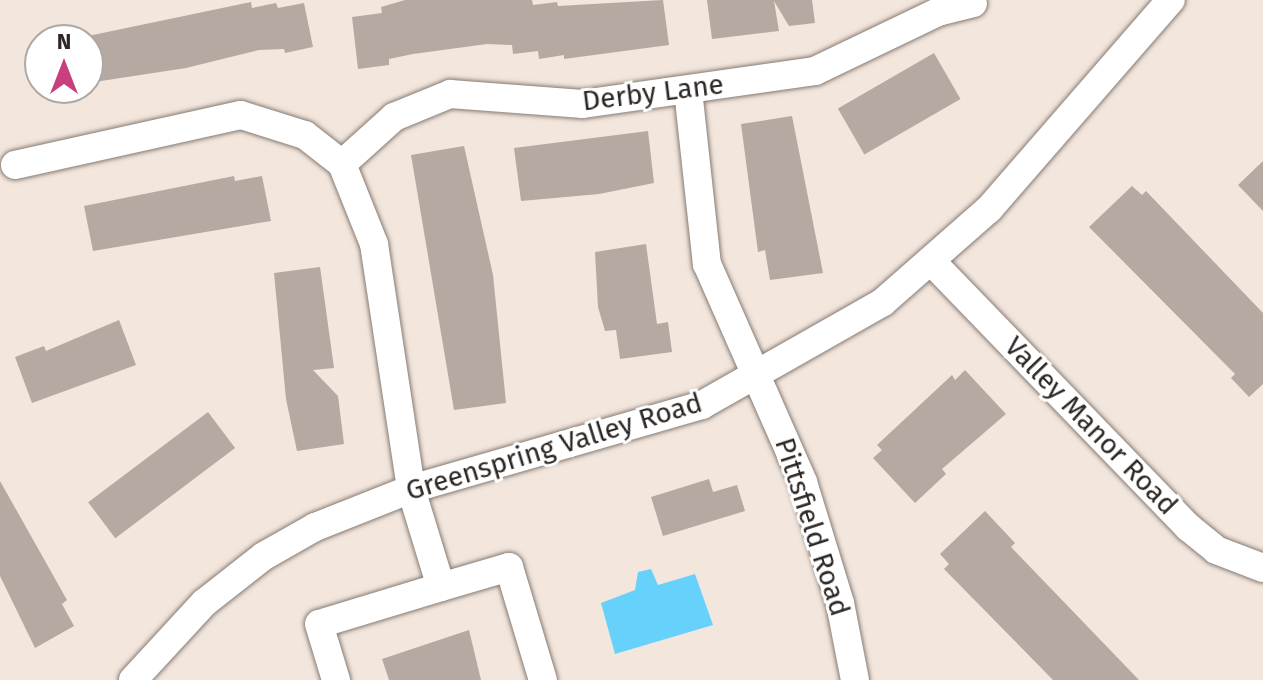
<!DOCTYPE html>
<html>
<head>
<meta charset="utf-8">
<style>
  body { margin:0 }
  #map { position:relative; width:1263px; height:680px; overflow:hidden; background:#f2e6dd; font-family:"Fira Sans",sans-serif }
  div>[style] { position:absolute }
  .water>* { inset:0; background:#66d2fc }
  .building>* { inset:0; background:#b5a9a1; transform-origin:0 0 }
  .roads { filter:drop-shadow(0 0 2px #867b73) drop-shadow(0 0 2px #867b73) }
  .minor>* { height:28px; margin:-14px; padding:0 14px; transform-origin:14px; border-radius:14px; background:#fff }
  span { translate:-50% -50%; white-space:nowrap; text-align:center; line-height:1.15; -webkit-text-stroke:6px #fff; paint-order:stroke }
  .street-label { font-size:28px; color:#2c2724 }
  .north { position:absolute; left:24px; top:24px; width:80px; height:80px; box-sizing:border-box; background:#fff; border:2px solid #aba9a7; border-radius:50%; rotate:0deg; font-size:22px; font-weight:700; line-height:32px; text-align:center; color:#2c2724 }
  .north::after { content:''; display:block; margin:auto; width:28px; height:36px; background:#c73f7c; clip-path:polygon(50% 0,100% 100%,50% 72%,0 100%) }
</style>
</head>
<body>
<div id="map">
  <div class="water">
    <i style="clip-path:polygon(651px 569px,658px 585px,695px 574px,713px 625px,615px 654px,601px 603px,635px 590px,638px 572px)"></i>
  </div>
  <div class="building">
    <i style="clip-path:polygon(405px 0,532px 0,533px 5px,557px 2px,558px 6px,663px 0,669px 45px,564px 59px,564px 55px,539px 59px,538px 51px,513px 54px,512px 45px,487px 44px,413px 54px,389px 59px,389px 65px,358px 69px,352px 17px,382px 13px,381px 7px)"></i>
    <i style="clip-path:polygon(707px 0,812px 0,815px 23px,789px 26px,774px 1px,779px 31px,712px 39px)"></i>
    <i style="clip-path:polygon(251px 2px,252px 8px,276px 3px,278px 8px,304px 3px,313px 47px,285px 53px,284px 49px,259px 50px,186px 68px,88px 83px,88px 36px)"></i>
    <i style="left:934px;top:53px;width:53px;height:111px;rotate:60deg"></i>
    <i style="clip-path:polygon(792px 116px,823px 273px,770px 280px,765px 250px,758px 252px,741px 124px)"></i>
    <i style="clip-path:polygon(648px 131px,654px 183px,599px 194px,521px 201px,514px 148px)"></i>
    <i style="clip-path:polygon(464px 146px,493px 275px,506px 403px,454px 410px,411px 155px)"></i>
    <i style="clip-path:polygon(1263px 161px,1263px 211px,1238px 185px)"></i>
    <i style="clip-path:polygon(234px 176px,235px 181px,262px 176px,271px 221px,93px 251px,84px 206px)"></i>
    <i style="clip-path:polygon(1132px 186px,1142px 195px,1146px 191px,1263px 313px,1263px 384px,1249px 397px,1231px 378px,1235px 374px,1089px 227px)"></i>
    <i style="clip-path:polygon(646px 244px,657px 324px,668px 322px,672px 352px,620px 359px,616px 330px,605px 331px,598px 307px,595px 252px)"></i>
    <i style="clip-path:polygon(320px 267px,334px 368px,313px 370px,338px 396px,344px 444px,297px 451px,286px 399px,274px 273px)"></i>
    <i style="clip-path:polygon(119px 320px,136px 365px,32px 403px,15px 357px,44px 346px,46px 351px)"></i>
    <i style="clip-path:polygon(965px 370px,1006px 414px,942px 469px,946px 474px,915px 503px,873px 458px,882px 450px,877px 445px,952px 375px,955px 380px)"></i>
    <i style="left:208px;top:412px;width:45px;height:150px;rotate:53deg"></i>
    <i style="clip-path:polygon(709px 479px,713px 492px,737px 485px,745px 511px,663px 536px,651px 497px)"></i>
    <i style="clip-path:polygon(0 481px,67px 600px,62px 604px,74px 626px,35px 648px,0 576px)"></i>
    <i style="clip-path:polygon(985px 511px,1015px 543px,1011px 547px,1139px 680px,1053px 680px,944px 569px,949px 564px,940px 554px)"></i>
    <i style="clip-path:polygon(469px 630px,481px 680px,389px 680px,382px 659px)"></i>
  </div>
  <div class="roads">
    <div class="minor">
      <i style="left:688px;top:90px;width:175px;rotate:83.8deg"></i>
      <i style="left:707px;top:264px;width:238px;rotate:66.2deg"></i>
      <i style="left:803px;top:482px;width:127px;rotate:73deg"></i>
      <i style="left:840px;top:603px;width:78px;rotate:79deg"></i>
      <i style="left:342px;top:164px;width:70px;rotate:-42.1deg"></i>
      <i style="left:394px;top:117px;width:61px;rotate:-22.3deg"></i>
      <i style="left:450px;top:94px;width:133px;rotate:4.3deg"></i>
      <i style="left:583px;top:104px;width:234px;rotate:-8.1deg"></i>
      <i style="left:815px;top:71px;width:136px;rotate:-25.6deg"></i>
      <i style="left:938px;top:12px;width:36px;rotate:-14deg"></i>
      <i style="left:15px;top:165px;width:231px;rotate:-12.5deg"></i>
      <i style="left:241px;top:115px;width:67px;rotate:17.4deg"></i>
      <i style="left:305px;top:135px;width:47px;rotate:38.1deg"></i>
      <i style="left:342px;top:164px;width:86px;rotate:68.2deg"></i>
      <i style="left:374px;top:244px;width:248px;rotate:81.4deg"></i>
      <i style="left:411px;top:489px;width:102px;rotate:73deg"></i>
      <i style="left:441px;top:587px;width:127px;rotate:163.1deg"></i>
      <i style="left:319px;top:624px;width:59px;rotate:73.1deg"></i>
      <i style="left:933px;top:263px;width:367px;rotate:46deg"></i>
      <i style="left:1188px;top:527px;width:36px;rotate:39deg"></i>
      <i style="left:1216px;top:550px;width:50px;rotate:21deg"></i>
      <i style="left:441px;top:587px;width:71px;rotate:-16.4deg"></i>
      <i style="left:509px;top:567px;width:118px;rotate:73.3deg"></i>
      <i style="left:133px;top:680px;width:105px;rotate:-47.3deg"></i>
      <i style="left:204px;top:603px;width:76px;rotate:-38.1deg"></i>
      <i style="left:264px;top:556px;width:59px;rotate:-29.6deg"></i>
      <i style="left:315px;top:527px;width:103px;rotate:-21.6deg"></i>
      <i style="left:411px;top:489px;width:303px;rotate:-16.1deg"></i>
      <i style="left:702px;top:405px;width:208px;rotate:-29.6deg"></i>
      <i style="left:883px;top:302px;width:141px;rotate:-41.3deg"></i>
      <i style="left:989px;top:209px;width:277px;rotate:-49deg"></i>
    </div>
  </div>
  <div class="street-label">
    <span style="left:653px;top:93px;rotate:-7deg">Derby Lane</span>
    <span style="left:1091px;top:426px;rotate:46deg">Valley Manor Road</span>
    <span style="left:554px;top:447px;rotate:-17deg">Greenspring Valley Road</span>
    <span style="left:812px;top:527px;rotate:72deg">Pittsfield Road</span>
  </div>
  <div class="north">N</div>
</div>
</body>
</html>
